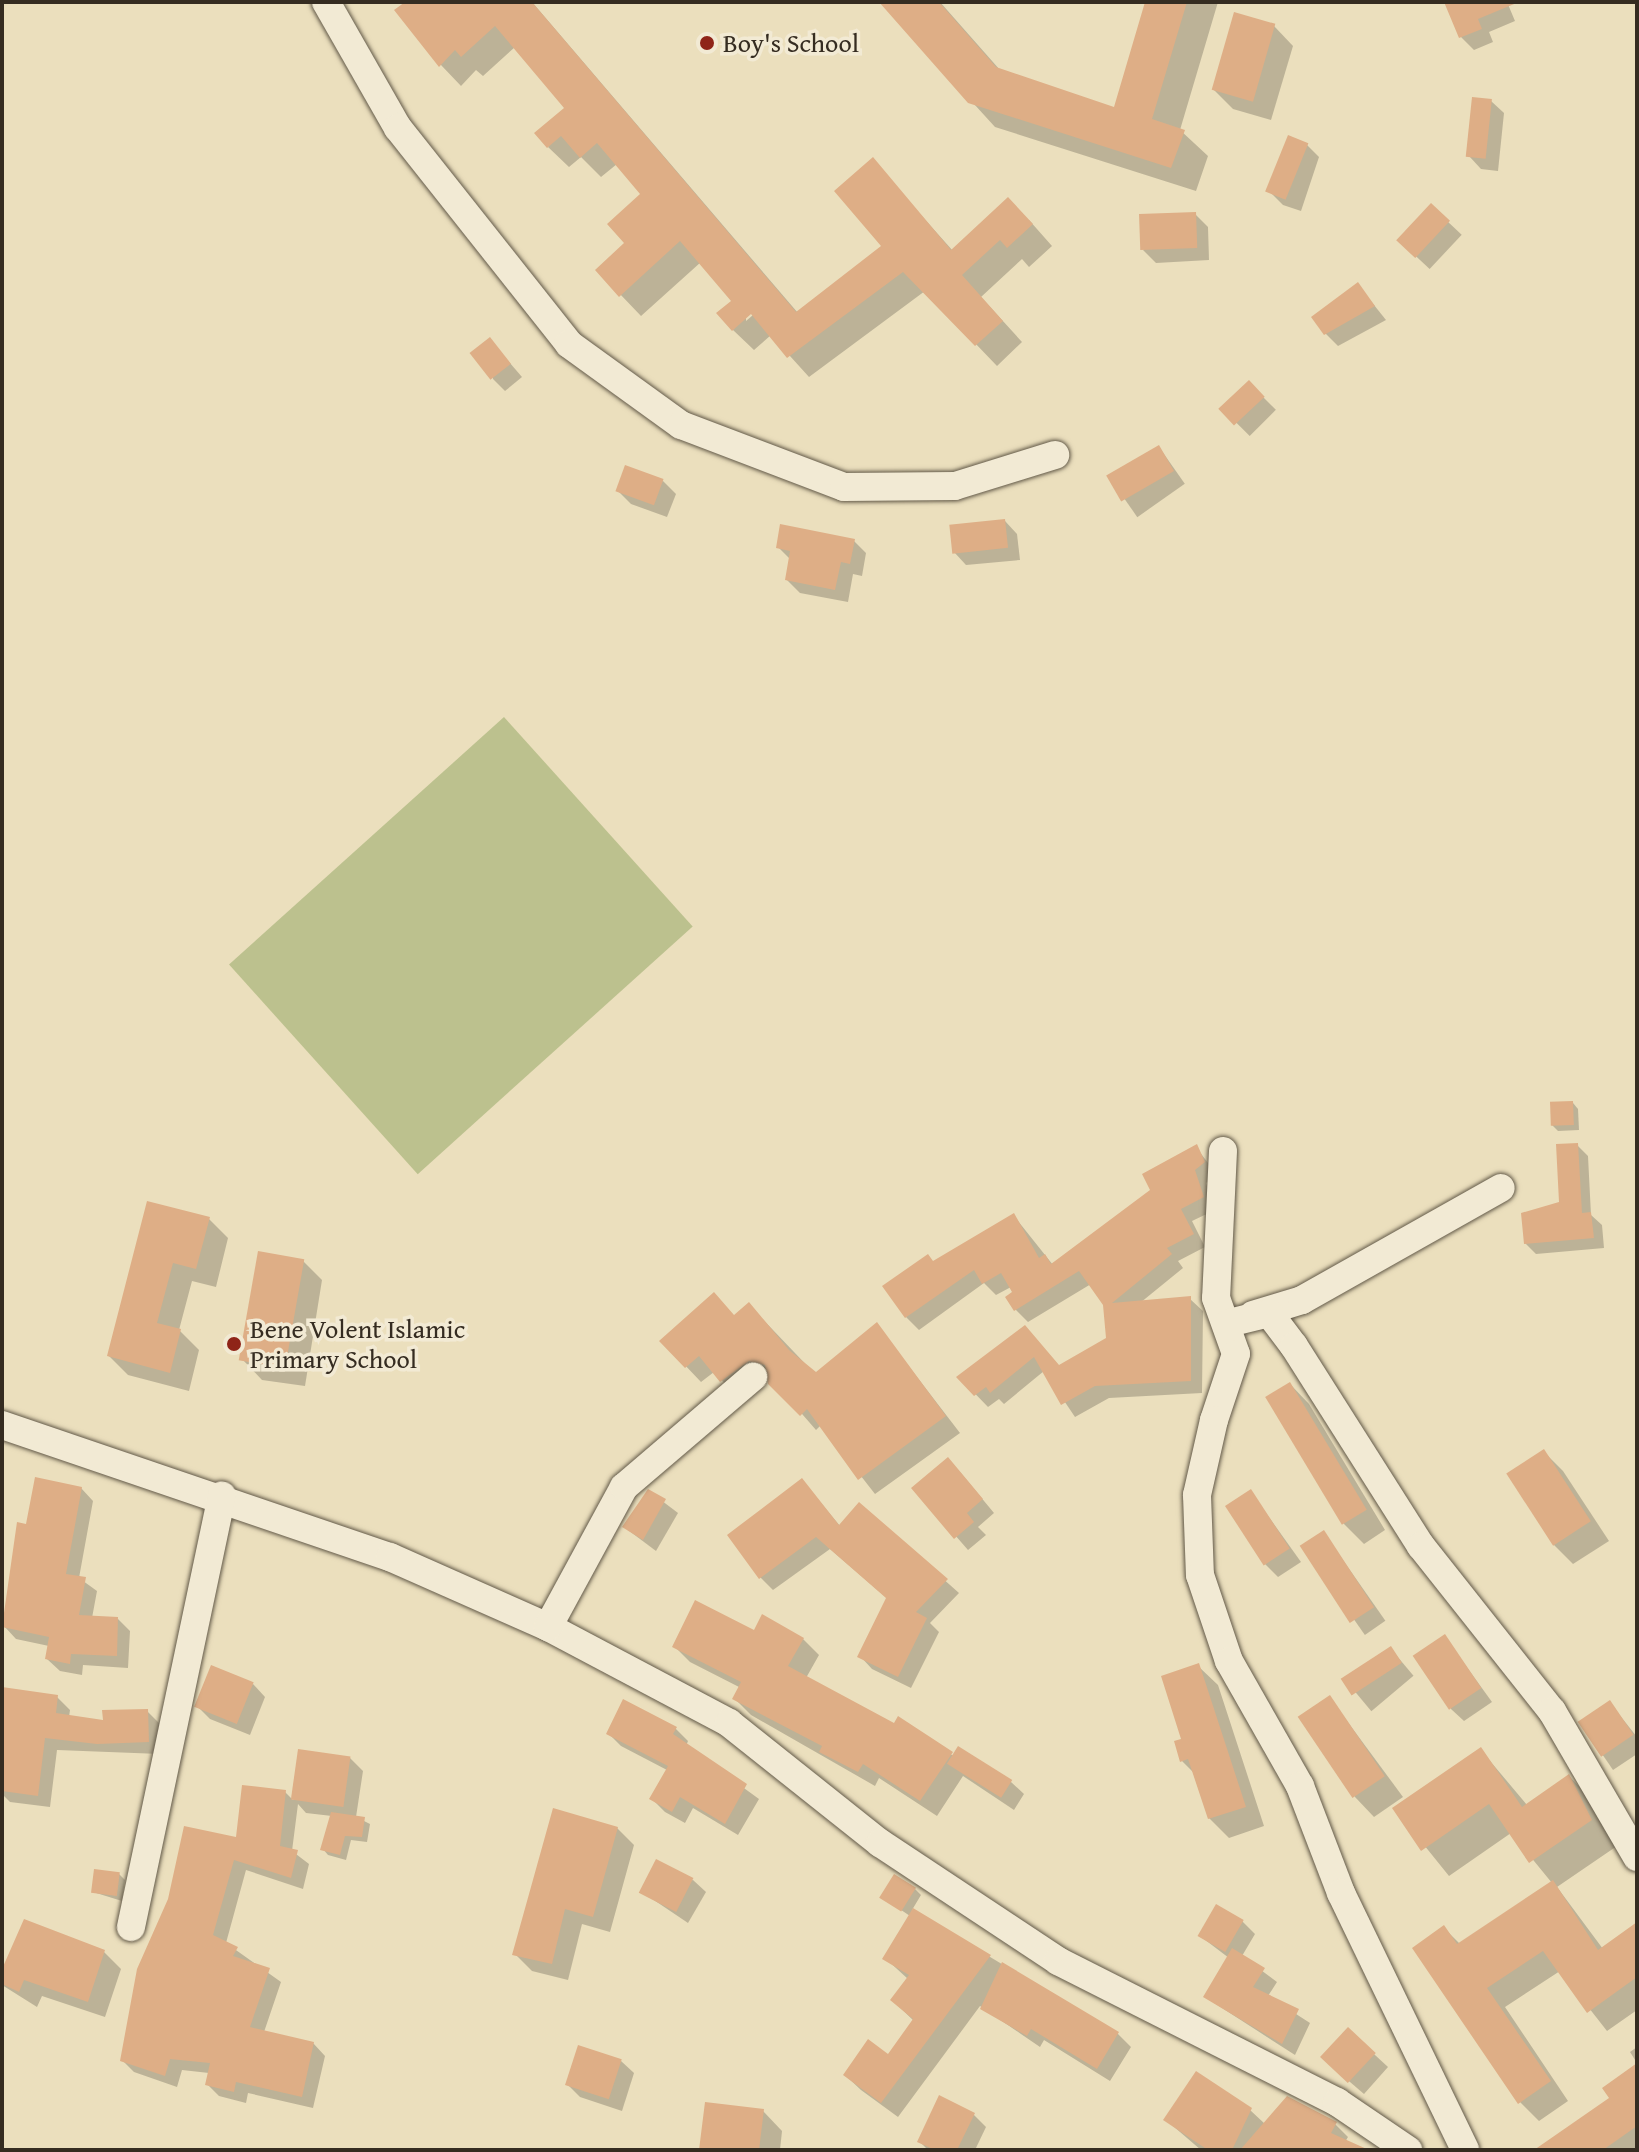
<!DOCTYPE html>
<html>
<head>
<meta charset="utf-8">
<style>
  body { margin:0 }
  #map { position:relative; width:1639px; height:2152px; overflow:hidden; background:#ebdfbd; font-family:"Gentium Book Plus",serif }
  div>[style] { position:absolute }
  .green>* { inset:0; background:#bcc18e; transform-origin:0 0 }
  .shadow>* { inset:0; background:#0003; transform-origin:0 0 }
  .building>* { inset:0; background:#deae86; transform-origin:0 0 }
  .roads { filter:drop-shadow(0 0 2px #625948) drop-shadow(0 0 2px #625948) }
  .minor>* { height:28px; margin:-14px; padding:0 14px; transform-origin:14px; border-radius:14px; background:#f2ead4 }
  .dots>* { width:22px; height:22px; translate:-50% -50%; box-sizing:border-box; border:4px solid #f2ead4; border-radius:50% }
  span { translate:-50% -50%; white-space:nowrap; text-align:center; line-height:1.15; -webkit-text-stroke:7px #f2ead4; paint-order:stroke }
  .poi-label { font-size:26px; color:#352c21 }
  .left { translate:0 -50%; text-align:left }
  .frame { position:absolute; inset:0; border:4px solid #352c21; pointer-events:none }
</style>
</head>
<body>
<div id="map">
  <div class="green">
    <i style="left:504px;top:717px;width:282px;height:370px;rotate:48deg"></i>
  </div>
  <div class="shadow">
    <i style="clip-path:polygon(evenodd,408px 2px,532px 2px,798px 313px,884px 246px,872px 160px,953px 251px,1029px 220px,1052px 246px,1029px 267px,1022px 259px,981px 297px,1022px 342px,997px 366px,925px 291px,809px 377px,771px 335px,754px 350px,733px 330px,734px 301px,701px 262px,641px 316px,597px 270px,627px 243px,643px 194px,617px 164px,601px 177px,581px 157px,569px 167px,548px 147px,567px 108px,515px 47px,483px 76px,476px 70px,461px 86px,441px 65px,408px 2px,760px 309px,746px 321px,746px 316px,760px 309px)"></i>
    <i style="clip-path:polygon(881px 2px,940px 2px,1000px 70px,1115px 109px,1147px 2px,1218px 2px,1180px 130px,1208px 156px,1196px 191px,995px 127px)"></i>
    <i style="clip-path:polygon(1447px 2px,1507px 2px,1515px 21px,1489px 32px,1493px 42px,1474px 50px,1461px 37px)"></i>
    <i style="clip-path:polygon(1274px 26px,1293px 46px,1271px 120px,1233px 109px,1213px 89px)"></i>
    <i style="clip-path:polygon(1491px 101px,1504px 113px,1498px 171px,1481px 169px,1469px 156px)"></i>
    <i style="clip-path:polygon(1306px 144px,1319px 157px,1301px 211px,1283px 205px,1270px 192px)"></i>
    <i style="left:1431px;top:206px;width:42px;height:47px;rotate:43deg"></i>
    <i style="clip-path:polygon(1195px 214px,1208px 227px,1209px 260px,1156px 263px,1143px 250px)"></i>
    <i style="clip-path:polygon(1358px 285px,1386px 320px,1338px 346px,1325px 333px)"></i>
    <i style="clip-path:polygon(490px 340px,522px 377px,505px 391px,493px 379px)"></i>
    <i style="left:1249px;top:383px;width:38px;height:37px;rotate:45deg"></i>
    <i style="left:1159px;top:447px;width:45px;height:58px;rotate:55deg"></i>
    <i style="clip-path:polygon(663px 481px,676px 494px,667px 517px,631px 504px,618px 491px)"></i>
    <i style="clip-path:polygon(1005px 521px,1017px 534px,1020px 560px,966px 565px,954px 552px)"></i>
    <i style="clip-path:polygon(854px 541px,866px 553px,862px 576px,853px 574px,848px 602px,800px 593px,787px 580px,791px 560px,778px 547px)"></i>
    <i style="clip-path:polygon(1573px 1103px,1578px 1109px,1579px 1130px,1558px 1131px,1552px 1125px)"></i>
    <i style="clip-path:polygon(1577px 1145px,1588px 1156px,1591px 1215px,1602px 1225px,1604px 1248px,1536px 1254px,1525px 1243px,1561px 1203px)"></i>
    <i style="clip-path:polygon(1196px 1147px,1217px 1175px,1206px 1183px,1215px 1210px,1192px 1221px,1205px 1247px,1178px 1261px,1183px 1268px,1140px 1303px,1190px 1299px,1203px 1311px,1202px 1393px,1109px 1398px,1075px 1417px,1044px 1371px,1004px 1404px,999px 1399px,988px 1407px,959px 1377px,1025px 1327px,1060px 1367px,1108px 1340px,1105px 1304px,1091px 1284px,1028px 1322px,1016px 1310px,1011px 1287px,996px 1295px,984px 1283px,919px 1330px,906px 1317px,934px 1263px,1014px 1216px,1053px 1265px,1153px 1191px)"></i>
    <i style="clip-path:polygon(148px 1203px,209px 1219px,228px 1238px,216px 1287px,192px 1281px,179px 1330px,199px 1350px,189px 1391px,128px 1375px,109px 1356px)"></i>
    <i style="clip-path:polygon(303px 1261px,322px 1280px,305px 1386px,262px 1380px,243px 1360px)"></i>
    <i style="clip-path:polygon(749px 1305px,816px 1375px,877px 1325px,960px 1433px,875px 1494px,821px 1425px,816px 1430px,769px 1376px,737px 1396px,714px 1372px,701px 1382px,662px 1341px,735px 1316px)"></i>
    <i style="clip-path:polygon(1290px 1384px,1309px 1404px,1385px 1530px,1364px 1544px,1344px 1524px)"></i>
    <i style="clip-path:polygon(1544px 1452px,1563px 1471px,1609px 1541px,1573px 1564px,1554px 1545px)"></i>
    <i style="clip-path:polygon(960px 1472px,994px 1513px,978px 1527px,986px 1535px,968px 1550px,914px 1488px)"></i>
    <i style="clip-path:polygon(802px 1480px,840px 1526px,859px 1504px,959px 1593px,930px 1623px,939px 1632px,911px 1688px,872px 1669px,860px 1656px,888px 1599px,830px 1549px,773px 1590px,760px 1577px)"></i>
    <i style="clip-path:polygon(81px 1488px,93px 1501px,79px 1578px,97px 1591px,92px 1618px,118px 1619px,130px 1631px,128px 1668px,83px 1665px,82px 1675px,60px 1671px,47px 1659px,49px 1646px,16px 1639px,4px 1626px,19px 1524px,28px 1526px)"></i>
    <i style="clip-path:polygon(649px 1491px,678px 1513px,656px 1551px,624px 1527px)"></i>
    <i style="clip-path:polygon(1251px 1492px,1301px 1562px,1278px 1577px,1265px 1564px)"></i>
    <i style="left:1324px;top:1533px;width:107px;height:25px;rotate:55deg"></i>
    <i style="clip-path:polygon(755px 1632px,803px 1639px,819px 1655px,806px 1678px,954px 1756px,959px 1748px,1011px 1782px,1024px 1794px,1014px 1810px,963px 1776px,937px 1816px,879px 1778px,875px 1786px,751px 1715px,735px 1699px,741px 1688px,690px 1662px,674px 1646px)"></i>
    <i style="clip-path:polygon(1445px 1637px,1492px 1702px,1464px 1721px,1451px 1709px)"></i>
    <i style="left:1391px;top:1649px;width:35px;height:55px;rotate:50deg"></i>
    <i style="clip-path:polygon(1198px 1666px,1218px 1685px,1264px 1826px,1229px 1838px,1209px 1818px,1195px 1774px,1182px 1761px)"></i>
    <i style="clip-path:polygon(253px 1684px,265px 1697px,250px 1735px,210px 1719px,197px 1706px)"></i>
    <i style="clip-path:polygon(2px 1689px,57px 1697px,70px 1710px,69px 1717px,105px 1722px,147px 1711px,160px 1724px,160px 1754px,57px 1750px,50px 1807px,10px 1802px,2px 1794px)"></i>
    <i style="clip-path:polygon(1330px 1698px,1403px 1797px,1374px 1817px,1355px 1797px)"></i>
    <i style="clip-path:polygon(1610px 1703px,1637px 1737px,1637px 1754px,1613px 1770px,1581px 1723px)"></i>
    <i style="clip-path:polygon(675px 1728px,688px 1741px,686px 1746px,759px 1799px,738px 1835px,693px 1808px,685px 1823px,665px 1812px,652px 1799px,667px 1770px,621px 1746px,608px 1733px)"></i>
    <i style="clip-path:polygon(1480px 1749px,1527px 1805px,1569px 1776px,1594px 1802px,1617px 1846px,1557px 1887px,1603px 1949px,1637px 1925px,1637px 2010px,1607px 2031px,1560px 1971px,1505px 2007px,1568px 2101px,1539px 2121px,1520px 2102px,1444px 1928px,1460px 1944px,1552px 1883px,1511px 1833px,1449px 1876px,1395px 1809px)"></i>
    <i style="clip-path:polygon(350px 1758px,363px 1771px,356px 1817px,370px 1824px,367px 1842px,351px 1840px,346px 1860px,328px 1855px,323px 1849px,332px 1816px,306px 1813px,298px 1804px,292px 1851px,309px 1864px,303px 1889px,246px 1870px,226px 1943px,281px 1982px,264px 2032px,313px 2043px,325px 2056px,313px 2108px,248px 2093px,246px 2103px,219px 2096px,207px 2084px,209px 2073px,182px 2070px,177px 2087px,134px 2072px,122px 2060px,238px 1839px,285px 1792px,293px 1800px)"></i>
    <i style="clip-path:polygon(617px 1828px,634px 1845px,610px 1932px,582px 1924px,568px 1980px,532px 1971px,515px 1954px)"></i>
    <i style="clip-path:polygon(119px 1874px,125px 1880px,122px 1901px,93px 1892px)"></i>
    <i style="clip-path:polygon(693px 1880px,706px 1892px,688px 1923px,642px 1892px)"></i>
    <i style="clip-path:polygon(915px 1889px,921px 1895px,912px 1910px,1118px 2034px,1131px 2047px,1110px 2081px,1044px 2040px,1040px 2047px,980px 2006px,898px 2117px,861px 2090px,845px 2075px,888px 2056px,914px 2021px,892px 2000px,908px 1979px,885px 1958px,910px 1916px,882px 1897px)"></i>
    <i style="clip-path:polygon(1242px 1921px,1255px 1934px,1242px 1956px,1277px 1982px,1268px 1996px,1310px 2023px,1295px 2055px,1205px 1997px,1229px 1958px,1200px 1936px)"></i>
    <i style="clip-path:polygon(104px 1952px,121px 1969px,105px 2017px,42px 1996px,37px 2007px,2px 1985px,2px 1974px)"></i>
    <i style="clip-path:polygon(1348px 2030px,1388px 2067px,1364px 2094px,1336px 2070px)"></i>
    <i style="clip-path:polygon(1637px 2047px,1637px 2063px,1630px 2052px)"></i>
    <i style="clip-path:polygon(621px 2061px,634px 2073px,622px 2111px,580px 2097px,568px 2085px)"></i>
    <i style="clip-path:polygon(1637px 2066px,1637px 2150px,1556px 2150px,1612px 2099px)"></i>
    <i style="clip-path:polygon(1250px 2110px,1265px 2124px,1335px 2124px,1348px 2137px,1345px 2142px,1364px 2150px,1201px 2150px,1166px 2120px)"></i>
    <i style="clip-path:polygon(763px 2111px,782px 2131px,780px 2150px,701px 2150px)"></i>
    <i style="clip-path:polygon(973px 2114px,986px 2127px,975px 2150px,928px 2150px,919px 2141px)"></i>
  </div>
  <div class="building">
    <i style="clip-path:polygon(405px 2px,532px 2px,796px 312px,881px 246px,834px 191px,873px 157px,951px 250px,1008px 197px,1033px 224px,1007px 248px,1000px 240px,962px 275px,1003px 321px,975px 346px,903px 272px,787px 358px,751px 314px,732px 331px,716px 313px,731px 301px,680px 241px,619px 297px,595px 270px,624px 243px,607px 224px,640px 194px,597px 143px,580px 158px,561px 136px,547px 148px,534px 133px,564px 108px,495px 26px,461px 57px,455px 50px,439px 67px,394px 10px)"></i>
    <i style="clip-path:polygon(879px 2px,939px 2px,996px 67px,1114px 107px,1145px 2px,1187px 2px,1152px 119px,1185px 130px,1171px 168px,968px 103px)"></i>
    <i style="clip-path:polygon(1444px 2px,1519px 2px,1478px 19px,1482px 29px,1459px 38px)"></i>
    <i style="left:1234px;top:12px;width:43px;height:81px;rotate:16deg"></i>
    <i style="left:1472px;top:97px;width:20px;height:60px;rotate:6deg"></i>
    <i style="left:1288px;top:135px;width:22px;height:61px;rotate:22deg"></i>
    <i style="left:1431px;top:203px;width:26px;height:51px;rotate:43deg"></i>
    <i style="left:1196px;top:212px;width:36px;height:57px;rotate:88deg"></i>
    <i style="clip-path:polygon(1358px 282px,1375px 306px,1324px 335px,1311px 317px)"></i>
    <i style="left:490px;top:337px;width:34px;height:26px;rotate:52deg"></i>
    <i style="left:1249px;top:380px;width:23px;height:42px;rotate:47deg"></i>
    <i style="left:1159px;top:445px;width:30px;height:61px;rotate:60deg"></i>
    <i style="left:625px;top:465px;width:41px;height:28px;rotate:20deg"></i>
    <i style="left:1005px;top:519px;width:29px;height:56px;rotate:84deg"></i>
    <i style="clip-path:polygon(780px 524px,855px 539px,850px 564px,841px 562px,835px 590px,785px 580px,790px 551px,776px 548px)"></i>
    <i style="left:1573px;top:1101px;width:24px;height:23px;rotate:88deg"></i>
    <i style="clip-path:polygon(1578px 1143px,1582px 1213px,1591px 1212px,1594px 1238px,1524px 1244px,1521px 1213px,1559px 1202px,1556px 1144px)"></i>
    <i style="clip-path:polygon(1197px 1144px,1205px 1162px,1195px 1170px,1204px 1197px,1181px 1209px,1194px 1234px,1167px 1248px,1172px 1254px,1112px 1303px,1191px 1296px,1191px 1381px,1095px 1386px,1061px 1405px,1034px 1357px,990px 1393px,986px 1387px,974px 1396px,956px 1377px,1025px 1325px,1059px 1365px,1106px 1338px,1103px 1305px,1079px 1271px,1014px 1311px,1005px 1297px,1012px 1292px,1001px 1273px,982px 1284px,974px 1270px,905px 1318px,882px 1286px,928px 1254px,933px 1261px,1014px 1213px,1039px 1258px,1045px 1254px,1051px 1264px,1150px 1190px,1142px 1174px)"></i>
    <i style="clip-path:polygon(147px 1201px,210px 1217px,196px 1269px,173px 1263px,157px 1323px,181px 1329px,170px 1373px,107px 1356px)"></i>
    <i style="left:258px;top:1251px;width:47px;height:111px;rotate:10deg"></i>
    <i style="clip-path:polygon(714px 1292px,734px 1315px,749px 1302px,789px 1350px,816px 1372px,877px 1322px,946px 1416px,858px 1480px,807px 1409px,800px 1416px,768px 1384px,765px 1365px,749px 1361px,720px 1382px,699px 1356px,685px 1368px,659px 1341px)"></i>
    <i style="left:1290px;top:1382px;width:149px;height:29px;rotate:59deg"></i>
    <i style="left:1544px;top:1449px;width:86px;height:45px;rotate:57deg"></i>
    <i style="clip-path:polygon(948px 1457px,983px 1499px,967px 1513px,974px 1522px,954px 1539px,911px 1488px)"></i>
    <i style="clip-path:polygon(35px 1477px,82px 1487px,66px 1574px,86px 1577px,79px 1615px,118px 1617px,117px 1656px,71px 1654px,70px 1664px,45px 1659px,49px 1637px,2px 1627px,17px 1522px,26px 1524px)"></i>
    <i style="clip-path:polygon(802px 1478px,839px 1525px,859px 1502px,948px 1579px,916px 1612px,927px 1618px,898px 1677px,857px 1657px,886px 1598px,816px 1537px,759px 1579px,727px 1535px)"></i>
    <i style="clip-path:polygon(648px 1489px,666px 1499px,643px 1540px,622px 1527px)"></i>
    <i style="left:1251px;top:1489px;width:71px;height:31px;rotate:57deg"></i>
    <i style="left:1324px;top:1530px;width:92px;height:29px;rotate:57deg"></i>
    <i style="clip-path:polygon(695px 1600px,754px 1630px,762px 1614px,804px 1638px,788px 1666px,894px 1723px,898px 1716px,953px 1752px,920px 1801px,863px 1764px,858px 1772px,819px 1752px,822px 1746px,732px 1699px,741px 1682px,672px 1647px)"></i>
    <i style="left:1445px;top:1634px;width:65px;height:39px;rotate:56deg"></i>
    <i style="left:1391px;top:1646px;width:20px;height:60px;rotate:57deg"></i>
    <i style="clip-path:polygon(1199px 1663px,1246px 1807px,1208px 1819px,1188px 1759px,1180px 1762px,1174px 1741px,1181px 1739px,1161px 1676px)"></i>
    <i style="left:211px;top:1665px;width:46px;height:45px;rotate:22deg"></i>
    <i style="clip-path:polygon(2px 1687px,58px 1695px,56px 1713px,103px 1720px,102px 1710px,148px 1709px,149px 1742px,97px 1744px,45px 1738px,38px 1796px,2px 1791px)"></i>
    <i style="left:1330px;top:1695px;width:98px;height:39px;rotate:56deg"></i>
    <i style="clip-path:polygon(623px 1699px,677px 1727px,673px 1734px,747px 1784px,725px 1824px,680px 1797px,672px 1812px,649px 1799px,668px 1766px,606px 1734px)"></i>
    <i style="left:1610px;top:1700px;width:42px;height:39px;rotate:56deg"></i>
    <i style="left:958px;top:1746px;width:64px;height:21px;rotate:32deg"></i>
    <i style="clip-path:polygon(1481px 1747px,1522px 1807px,1569px 1774px,1592px 1820px,1529px 1863px,1489px 1804px,1421px 1851px,1392px 1808px)"></i>
    <i style="left:298px;top:1749px;width:53px;height:51px;rotate:8deg"></i>
    <i style="clip-path:polygon(242px 1785px,286px 1790px,280px 1846px,298px 1850px,291px 1878px,234px 1860px,213px 1935px,238px 1947px,233px 1956px,270px 1968px,250px 2027px,314px 2042px,302px 2097px,236px 2082px,234px 2092px,205px 2085px,210px 2063px,170px 2059px,165px 2076px,120px 2061px,137px 1969px,168px 1899px,184px 1826px,236px 1837px)"></i>
    <i style="clip-path:polygon(553px 1808px,618px 1827px,593px 1917px,565px 1909px,552px 1964px,512px 1955px)"></i>
    <i style="clip-path:polygon(331px 1812px,365px 1817px,362px 1837px,345px 1836px,340px 1855px,320px 1850px)"></i>
    <i style="left:656px;top:1859px;width:42px;height:38px;rotate:27deg"></i>
    <i style="left:94px;top:1869px;width:26px;height:24px;rotate:7deg"></i>
    <i style="left:894px;top:1874px;width:26px;height:28px;rotate:32deg"></i>
    <i style="clip-path:polygon(1553px 1880px,1598px 1950px,1637px 1922px,1637px 1977px,1587px 2013px,1543px 1951px,1487px 1988px,1551px 2081px,1518px 2104px,1412px 1948px,1444px 1925px,1457px 1944px)"></i>
    <i style="left:1216px;top:1904px;width:32px;height:37px;rotate:30deg"></i>
    <i style="clip-path:polygon(913px 1908px,991px 1955px,881px 2103px,843px 2075px,868px 2039px,888px 2054px,913px 2019px,890px 2000px,909px 1975px,882px 1959px)"></i>
    <i style="clip-path:polygon(24px 1919px,105px 1950px,88px 2002px,24px 1980px,19px 1992px,2px 1984px,2px 1969px)"></i>
    <i style="clip-path:polygon(1232px 1948px,1265px 1968px,1253px 1987px,1299px 2009px,1282px 2044px,1203px 1997px)"></i>
    <i style="clip-path:polygon(1002px 1962px,1119px 2032px,1097px 2069px,1031px 2029px,1027px 2036px,980px 2009px)"></i>
    <i style="left:1348px;top:2027px;width:38px;height:41px;rotate:43deg"></i>
    <i style="left:578px;top:2045px;width:46px;height:42px;rotate:18deg"></i>
    <i style="clip-path:polygon(1637px 2063px,1637px 2126px,1603px 2150px,1534px 2150px,1609px 2098px,1602px 2088px)"></i>
    <i style="clip-path:polygon(1196px 2071px,1252px 2108px,1232px 2150px,1208px 2150px,1163px 2120px)"></i>
    <i style="clip-path:polygon(939px 2095px,975px 2113px,957px 2150px,935px 2150px,917px 2142px)"></i>
    <i style="clip-path:polygon(1287px 2096px,1337px 2122px,1331px 2133px,1369px 2150px,1240px 2150px)"></i>
    <i style="clip-path:polygon(705px 2102px,764px 2109px,759px 2150px,699px 2150px)"></i>
  </div>
  <div class="roads">
    <div class="minor">
      <i style="left:326px;top:2px;width:145px;rotate:60.3deg"></i>
      <i style="left:398px;top:128px;width:275px;rotate:51.6deg"></i>
      <i style="left:569px;top:344px;width:138px;rotate:35.9deg"></i>
      <i style="left:681px;top:425px;width:174px;rotate:20.8deg"></i>
      <i style="left:844px;top:487px;width:111px;rotate:-0.5deg"></i>
      <i style="left:955px;top:486px;width:105px;rotate:-17.2deg"></i>
      <i style="left:1223px;top:1151px;width:147px;rotate:92.7deg"></i>
      <i style="left:1216px;top:1298px;width:59px;rotate:70.3deg"></i>
      <i style="left:1236px;top:1354px;width:70px;rotate:108.4deg"></i>
      <i style="left:1214px;top:1420px;width:77px;rotate:102.8deg"></i>
      <i style="left:1197px;top:1495px;width:80px;rotate:87.9deg"></i>
      <i style="left:1200px;top:1575px;width:91px;rotate:71.4deg"></i>
      <i style="left:1229px;top:1661px;width:144px;rotate:60.4deg"></i>
      <i style="left:1300px;top:1786px;width:115px;rotate:69deg"></i>
      <i style="left:1341px;top:1893px;width:285px;rotate:64.2deg"></i>
      <i style="left:1253px;top:1315px;width:51px;rotate:-17deg"></i>
      <i style="left:1302px;top:1300px;width:228px;rotate:-29.4deg"></i>
      <i style="left:1229px;top:1323px;width:41px;rotate:-14deg"></i>
      <i style="left:1269px;top:1313px;width:41px;rotate:52.9deg"></i>
      <i style="left:1294px;top:1346px;width:237px;rotate:57.6deg"></i>
      <i style="left:1421px;top:1546px;width:211px;rotate:51.6deg"></i>
      <i style="left:1552px;top:1711px;width:169px;rotate:59.8deg"></i>
      <i style="left:2px;top:1425px;width:410px;rotate:18.8deg"></i>
      <i style="left:390px;top:1557px;width:173px;rotate:23.9deg"></i>
      <i style="left:548px;top:1627px;width:205px;rotate:27.9deg"></i>
      <i style="left:729px;top:1723px;width:193px;rotate:38.5deg"></i>
      <i style="left:880px;top:1843px;width:214px;rotate:33.5deg"></i>
      <i style="left:1058px;top:1961px;width:313px;rotate:26.8deg"></i>
      <i style="left:1337px;top:2102px;width:86px;rotate:34.1deg"></i>
      <i style="left:548px;top:1627px;width:159px;rotate:-61.5deg"></i>
      <i style="left:624px;top:1487px;width:170px;rotate:-40.5deg"></i>
      <i style="left:131px;top:1927px;width:441px;rotate:-78.1deg"></i>
    </div>
  </div>
  <div class="dots">
    <i style="left:707px;top:43px;background:#8f2418"></i>
    <i style="left:234px;top:1344px;background:#8f2418"></i>
  </div>
  <div class="poi-label">
    <span class="left" style="left:723px;top:43px">Boy's School</span>
    <span class="left" style="left:250px;top:1344px">Bene Volent Islamic<br>Primary School</span>
  </div>
  <div class="frame"></div>
</div>
</body>
</html>
